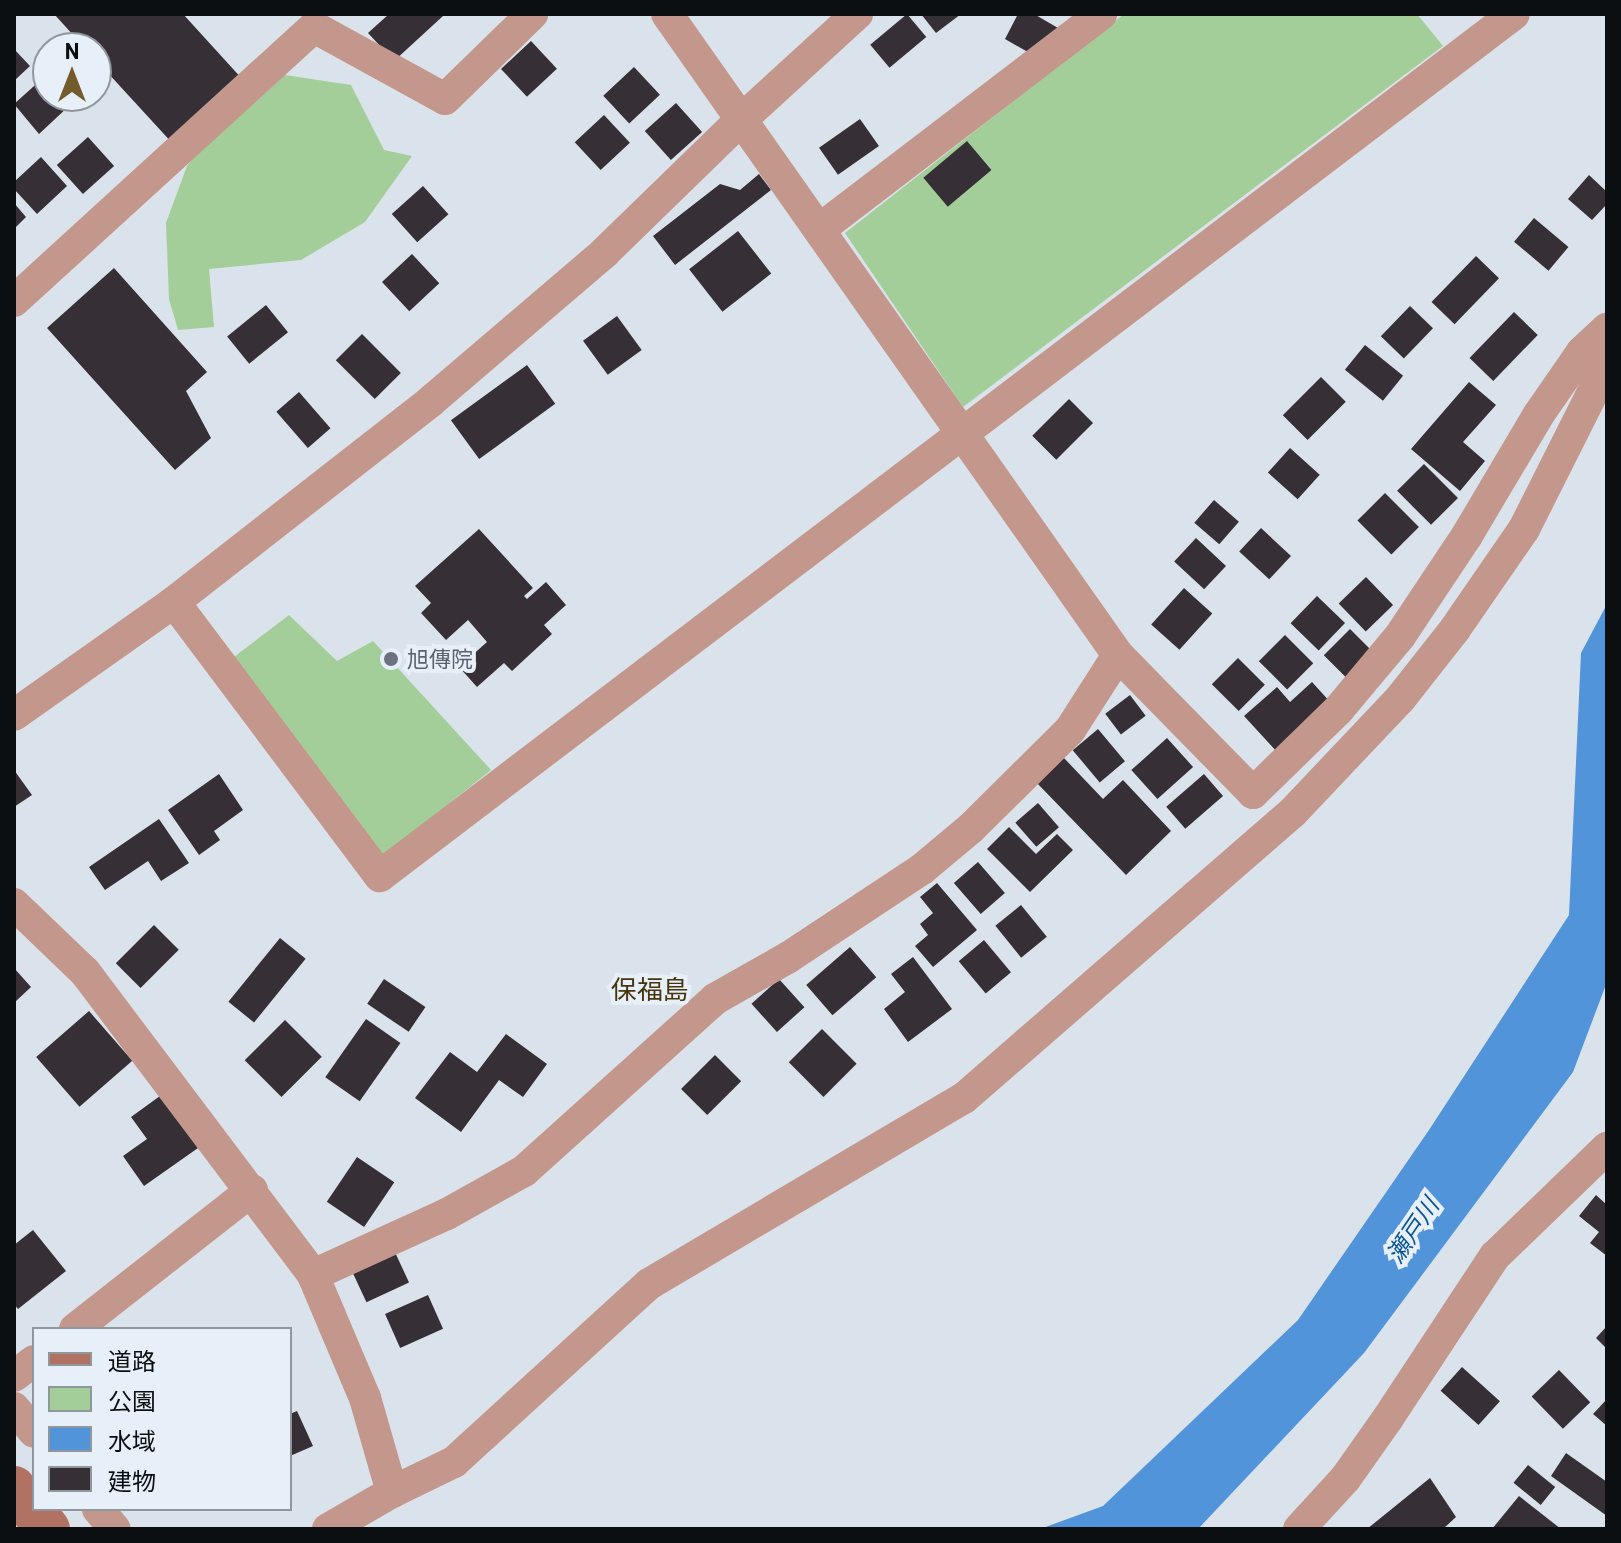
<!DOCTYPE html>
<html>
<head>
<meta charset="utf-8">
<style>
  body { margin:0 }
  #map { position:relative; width:1621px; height:1543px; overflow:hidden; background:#dae3eb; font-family:Barlow,"Noto Sans JP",sans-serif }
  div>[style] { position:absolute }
  .green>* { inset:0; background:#a4ce99 }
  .water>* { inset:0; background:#5194d9 }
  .building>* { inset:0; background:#362f36; transform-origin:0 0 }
  .street>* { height:32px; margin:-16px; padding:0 16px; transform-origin:16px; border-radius:16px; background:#c4978c }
  .secondary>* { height:44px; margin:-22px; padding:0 22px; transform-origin:22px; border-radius:22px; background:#b27263 }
  .dots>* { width:22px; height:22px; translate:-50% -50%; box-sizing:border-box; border:4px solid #e7f0f8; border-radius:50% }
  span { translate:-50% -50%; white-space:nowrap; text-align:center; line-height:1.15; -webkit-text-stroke:8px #e7f0f8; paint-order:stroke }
  .worship-label { font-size:22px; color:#5b616d }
  .left { translate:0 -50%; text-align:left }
  .water-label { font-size:24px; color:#095595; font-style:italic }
  .quarter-label { font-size:26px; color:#46340c }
  .frame { position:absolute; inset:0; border:16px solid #0c0f12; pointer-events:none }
  .legend { position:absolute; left:32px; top:1327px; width:260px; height:184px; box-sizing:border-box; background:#e7f0f8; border:2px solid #8f969c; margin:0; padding:10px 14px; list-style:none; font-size:24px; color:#0c0f12 }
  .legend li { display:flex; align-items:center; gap:16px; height:40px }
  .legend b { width:40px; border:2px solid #8f969c }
  .north { position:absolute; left:32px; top:32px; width:80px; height:80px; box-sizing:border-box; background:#e7f0f8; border:2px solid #8f969c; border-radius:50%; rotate:0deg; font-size:22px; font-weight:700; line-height:32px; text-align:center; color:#0c0f12 }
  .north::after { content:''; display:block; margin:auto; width:28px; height:36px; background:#735b2b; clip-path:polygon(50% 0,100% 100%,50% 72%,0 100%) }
</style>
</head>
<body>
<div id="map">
  <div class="green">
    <i style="clip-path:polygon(1124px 14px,1417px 14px,1443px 46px,963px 407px,845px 233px)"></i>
    <i style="clip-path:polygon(285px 75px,351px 85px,384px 150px,412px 156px,365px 222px,301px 260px,209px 269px,214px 327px,178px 330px,169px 299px,166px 223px,187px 166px,233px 106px)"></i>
    <i style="clip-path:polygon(289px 615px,337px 661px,373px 641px,491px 770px,380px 859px,230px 660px)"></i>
  </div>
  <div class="water">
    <i style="clip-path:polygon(1607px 604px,1607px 982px,1573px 1072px,1364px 1353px,1198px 1529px,1040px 1529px,1103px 1506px,1298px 1320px,1429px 1130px,1569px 915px,1581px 653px)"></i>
  </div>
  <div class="building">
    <i style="clip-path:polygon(54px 14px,183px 14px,244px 81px,174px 145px,96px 60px,96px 48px,85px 48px)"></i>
    <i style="clip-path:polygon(389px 14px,441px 14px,443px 16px,394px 61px,368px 33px)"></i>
    <i style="left:907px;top:14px;width:30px;height:48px;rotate:50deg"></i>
    <i style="clip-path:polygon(921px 14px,961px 14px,936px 33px)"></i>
    <i style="clip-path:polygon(1018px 14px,1034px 14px,1058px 28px,1040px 59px,1005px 39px)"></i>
    <i style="left:531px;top:41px;width:38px;height:41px;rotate:47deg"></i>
    <i style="clip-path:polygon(14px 49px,30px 66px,14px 81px)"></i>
    <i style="left:634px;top:67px;width:38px;height:42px;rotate:47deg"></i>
    <i style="clip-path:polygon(43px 78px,48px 84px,48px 96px,59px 96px,69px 106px,39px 134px,14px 104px)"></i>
    <i style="left:676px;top:103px;width:39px;height:42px;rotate:48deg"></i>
    <i style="left:604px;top:115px;width:38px;height:40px;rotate:47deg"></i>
    <i style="left:860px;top:119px;width:33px;height:50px;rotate:55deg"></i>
    <i style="left:88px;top:137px;width:39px;height:42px;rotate:48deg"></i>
    <i style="left:967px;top:141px;width:38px;height:57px;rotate:50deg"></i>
    <i style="clip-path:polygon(41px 157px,67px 186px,37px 214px,14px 189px,14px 182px)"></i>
    <i style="clip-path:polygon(759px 174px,771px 190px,675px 265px,653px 236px,720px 184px,740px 190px)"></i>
    <i style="clip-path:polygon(1589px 175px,1607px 192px,1607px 204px,1592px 220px,1568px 199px)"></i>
    <i style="left:423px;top:186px;width:38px;height:42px;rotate:48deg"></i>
    <i style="clip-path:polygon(14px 203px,26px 217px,14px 229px)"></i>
    <i style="left:1534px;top:218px;width:45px;height:31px;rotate:40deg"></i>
    <i style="left:738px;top:231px;width:54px;height:62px;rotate:52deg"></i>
    <i style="left:412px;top:254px;width:40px;height:41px;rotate:47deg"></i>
    <i style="left:1476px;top:256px;width:32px;height:64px;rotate:44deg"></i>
    <i style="clip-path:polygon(114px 268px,207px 372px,186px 391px,211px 438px,175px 470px,47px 328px)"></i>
    <i style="left:266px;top:305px;width:35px;height:50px;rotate:51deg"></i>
    <i style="left:1410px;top:306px;width:32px;height:42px;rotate:44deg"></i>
    <i style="left:1514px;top:312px;width:33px;height:64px;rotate:44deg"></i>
    <i style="left:617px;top:316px;width:42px;height:42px;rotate:54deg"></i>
    <i style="left:362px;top:334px;width:55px;height:37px;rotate:45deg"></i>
    <i style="left:1365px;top:345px;width:49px;height:32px;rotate:39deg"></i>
    <i style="left:527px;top:365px;width:48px;height:94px;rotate:54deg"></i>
    <i style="left:1321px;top:377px;width:35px;height:54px;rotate:45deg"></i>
    <i style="clip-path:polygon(1469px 382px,1496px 405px,1463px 442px,1485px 461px,1460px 491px,1411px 449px)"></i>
    <i style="left:299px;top:392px;width:48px;height:30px;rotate:49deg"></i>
    <i style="left:1069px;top:399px;width:34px;height:52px;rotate:45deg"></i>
    <i style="left:1290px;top:448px;width:40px;height:33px;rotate:42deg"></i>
    <i style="left:1424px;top:464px;width:48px;height:38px;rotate:45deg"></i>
    <i style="left:1385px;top:493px;width:48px;height:39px;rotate:45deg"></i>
    <i style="left:1214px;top:500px;width:33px;height:30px;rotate:41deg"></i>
    <i style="left:1261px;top:528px;width:41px;height:32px;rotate:43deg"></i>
    <i style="clip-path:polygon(479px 529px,533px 588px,524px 596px,527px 599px,546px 582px,566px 605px,544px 625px,552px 634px,512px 671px,504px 663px,477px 687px,459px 667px,487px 642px,468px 620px,446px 640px,421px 613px,431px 603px,415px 586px)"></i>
    <i style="left:1196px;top:538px;width:41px;height:32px;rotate:43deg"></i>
    <i style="left:1366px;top:577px;width:39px;height:38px;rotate:46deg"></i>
    <i style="left:1184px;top:588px;width:38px;height:49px;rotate:42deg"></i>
    <i style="left:1317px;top:596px;width:39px;height:38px;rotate:44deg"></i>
    <i style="left:1350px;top:629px;width:40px;height:37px;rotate:45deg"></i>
    <i style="left:1285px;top:635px;width:40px;height:37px;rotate:45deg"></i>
    <i style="left:1238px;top:658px;width:38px;height:37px;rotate:45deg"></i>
    <i style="clip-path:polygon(1312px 682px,1332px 704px,1278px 753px,1244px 716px,1277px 687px,1290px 702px)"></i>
    <i style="left:1130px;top:695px;width:26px;height:31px;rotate:53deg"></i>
    <i style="left:1098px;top:729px;width:42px;height:33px;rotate:50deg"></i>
    <i style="left:1167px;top:738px;width:39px;height:48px;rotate:48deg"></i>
    <i style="clip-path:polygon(1063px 757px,1103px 799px,1123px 780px,1171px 831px,1126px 875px,1036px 782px)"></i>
    <i style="clip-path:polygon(14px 770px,32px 795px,14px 807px)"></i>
    <i style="clip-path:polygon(219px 774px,243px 810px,214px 831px,220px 840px,199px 855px,168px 810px)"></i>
    <i style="left:1204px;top:774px;width:29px;height:50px;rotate:49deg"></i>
    <i style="left:1038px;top:803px;width:32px;height:30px;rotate:49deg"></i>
    <i style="clip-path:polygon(159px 819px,189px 863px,161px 881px,148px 861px,105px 890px,89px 867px)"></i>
    <i style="clip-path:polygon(1009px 827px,1036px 854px,1057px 834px,1073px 850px,1030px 892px,987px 849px)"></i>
    <i style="left:978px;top:862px;width:41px;height:32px;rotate:49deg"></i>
    <i style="clip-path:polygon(937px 883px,977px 930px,933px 967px,915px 946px,928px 935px,920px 924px,933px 913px,920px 897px)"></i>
    <i style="left:1021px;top:905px;width:41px;height:33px;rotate:51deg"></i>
    <i style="left:154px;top:925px;width:35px;height:54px;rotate:45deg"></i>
    <i style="left:280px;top:938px;width:33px;height:82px;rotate:39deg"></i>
    <i style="left:984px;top:940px;width:42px;height:33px;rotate:50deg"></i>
    <i style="left:850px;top:947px;width:40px;height:58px;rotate:49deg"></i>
    <i style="clip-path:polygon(913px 957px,952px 1009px,908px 1042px,884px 1009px,905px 992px,891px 974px)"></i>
    <i style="clip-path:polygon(14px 968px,31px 987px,14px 1003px)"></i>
    <i style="left:384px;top:979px;width:50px;height:30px;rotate:34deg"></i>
    <i style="left:779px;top:979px;width:38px;height:37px;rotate:48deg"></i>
    <i style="left:89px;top:1011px;width:66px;height:70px;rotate:49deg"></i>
    <i style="left:366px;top:1019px;width:42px;height:71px;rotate:35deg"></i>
    <i style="left:285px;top:1020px;width:52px;height:57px;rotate:45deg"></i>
    <i style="left:822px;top:1029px;width:49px;height:47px;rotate:45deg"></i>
    <i style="clip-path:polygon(506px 1034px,547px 1064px,523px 1097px,499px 1080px,461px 1132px,415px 1098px,450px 1052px,477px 1072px)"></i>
    <i style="left:715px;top:1055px;width:37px;height:48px;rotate:45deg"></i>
    <i style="clip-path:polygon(160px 1096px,198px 1148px,144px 1186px,123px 1156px,147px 1139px,131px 1117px)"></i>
    <i style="left:357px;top:1157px;width:45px;height:54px;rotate:34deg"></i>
    <i style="clip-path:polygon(1596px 1195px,1607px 1205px,1607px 1256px,1590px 1243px,1599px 1232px,1579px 1216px)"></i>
    <i style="clip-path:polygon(33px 1230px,66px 1271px,18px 1309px,14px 1304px,14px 1245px)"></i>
    <i style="left:393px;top:1248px;width:38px;height:47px;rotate:65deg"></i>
    <i style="left:428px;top:1295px;width:37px;height:47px;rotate:66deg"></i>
    <i style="clip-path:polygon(1607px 1326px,1607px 1349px,1596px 1338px)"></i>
    <i style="left:1462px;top:1367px;width:51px;height:32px;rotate:42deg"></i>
    <i style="left:1559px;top:1370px;width:45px;height:38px;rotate:46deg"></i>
    <i style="clip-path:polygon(1607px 1399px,1607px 1426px,1593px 1414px)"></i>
    <i style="clip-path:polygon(297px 1411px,313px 1446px,290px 1456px,290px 1414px)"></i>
    <i style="clip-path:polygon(1566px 1453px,1607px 1482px,1607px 1516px,1551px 1476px)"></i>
    <i style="left:1528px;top:1465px;width:35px;height:23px;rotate:39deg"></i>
    <i style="clip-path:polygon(1430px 1478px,1456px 1517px,1443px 1529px,1367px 1529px)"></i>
    <i style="clip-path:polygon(1519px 1496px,1561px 1529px,1492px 1529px)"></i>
  </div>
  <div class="street">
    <i style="left:667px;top:14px;width:784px;rotate:54.87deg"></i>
    <i style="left:1118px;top:655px;width:193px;rotate:45.6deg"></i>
    <i style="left:1253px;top:793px;width:120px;rotate:-44.3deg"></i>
    <i style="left:1339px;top:709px;width:95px;rotate:-50.1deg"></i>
    <i style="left:1400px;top:636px;width:119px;rotate:-56.3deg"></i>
    <i style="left:1466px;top:537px;width:143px;rotate:-59.3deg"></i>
    <i style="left:1539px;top:414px;width:75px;rotate:-55.3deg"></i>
    <i style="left:1582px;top:352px;width:34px;rotate:-43deg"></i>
    <i style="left:820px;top:229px;width:354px;rotate:-37.4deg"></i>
    <i style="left:14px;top:301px;width:406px;rotate:-42.4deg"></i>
    <i style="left:314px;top:27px;width:149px;rotate:28.8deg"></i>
    <i style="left:445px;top:99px;width:122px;rotate:-44.3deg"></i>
    <i style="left:174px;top:602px;width:343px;rotate:53.1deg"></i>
    <i style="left:380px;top:876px;width:1424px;rotate:-37.24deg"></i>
    <i style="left:14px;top:715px;width:196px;rotate:-35.2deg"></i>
    <i style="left:174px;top:602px;width:326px;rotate:-38deg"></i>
    <i style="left:431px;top:401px;width:228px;rotate:-40.5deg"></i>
    <i style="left:604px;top:253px;width:192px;rotate:-44.2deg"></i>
    <i style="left:742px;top:119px;width:156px;rotate:-42.4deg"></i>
    <i style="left:14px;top:904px;width:98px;rotate:43.8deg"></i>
    <i style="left:85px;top:972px;width:379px;rotate:53deg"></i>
    <i style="left:313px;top:1275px;width:134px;rotate:67.1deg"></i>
    <i style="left:365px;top:1398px;width:98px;rotate:74deg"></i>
    <i style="left:313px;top:1275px;width:147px;rotate:-24.5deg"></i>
    <i style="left:447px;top:1214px;width:88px;rotate:-29.2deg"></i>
    <i style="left:524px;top:1171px;width:257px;rotate:-42deg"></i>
    <i style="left:715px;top:999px;width:85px;rotate:-29.6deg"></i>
    <i style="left:789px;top:957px;width:159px;rotate:-33.5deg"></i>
    <i style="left:922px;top:869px;width:64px;rotate:-39.9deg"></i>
    <i style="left:971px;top:828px;width:139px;rotate:-44.7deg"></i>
    <i style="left:1070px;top:730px;width:89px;rotate:-57.4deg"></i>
    <i style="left:75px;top:1329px;width:225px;rotate:-38.1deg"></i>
    <i style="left:14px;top:1376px;width:25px;rotate:-37deg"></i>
    <i style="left:14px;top:1408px;width:31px;rotate:50deg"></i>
    <i style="left:98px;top:1509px;width:26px;rotate:50deg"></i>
    <i style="left:328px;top:1529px;width:74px;rotate:-30deg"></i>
    <i style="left:392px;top:1492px;width:69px;rotate:-25.8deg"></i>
    <i style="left:454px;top:1462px;width:264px;rotate:-42.4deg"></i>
    <i style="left:649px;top:1284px;width:366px;rotate:-30.6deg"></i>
    <i style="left:964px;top:1098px;width:436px;rotate:-41deg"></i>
    <i style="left:1293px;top:812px;width:156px;rotate:-46.6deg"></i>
    <i style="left:1400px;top:699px;width:89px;rotate:-51.8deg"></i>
    <i style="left:1455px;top:629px;width:121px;rotate:-55.4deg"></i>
    <i style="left:1524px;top:529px;width:185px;rotate:-63.3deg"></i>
    <i style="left:1299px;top:1529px;width:68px;rotate:-47.4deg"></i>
    <i style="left:1345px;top:1479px;width:75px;rotate:-54.8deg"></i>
    <i style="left:1388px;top:1418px;width:194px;rotate:-56.6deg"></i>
    <i style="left:1495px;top:1256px;width:156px;rotate:-44deg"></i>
  </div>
  <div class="secondary">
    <i style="left:14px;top:1488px;width:53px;rotate:50.3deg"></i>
  </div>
  <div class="dots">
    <i style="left:391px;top:659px;background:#6b7280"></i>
  </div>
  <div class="worship-label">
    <span class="left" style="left:407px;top:659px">旭傳院</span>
  </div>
  <div class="water-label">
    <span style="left:1412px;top:1230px;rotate:-56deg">瀬戸川</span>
  </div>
  <div class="quarter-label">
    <span style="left:650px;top:989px">保福島</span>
  </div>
  <div class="frame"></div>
  <ul class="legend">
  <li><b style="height:10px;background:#b27263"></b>道路</li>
  <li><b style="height:22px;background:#a4ce99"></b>公園</li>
  <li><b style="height:22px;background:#5194d9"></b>水域</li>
  <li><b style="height:22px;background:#362f36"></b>建物</li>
  </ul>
  <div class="north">N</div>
</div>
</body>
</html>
